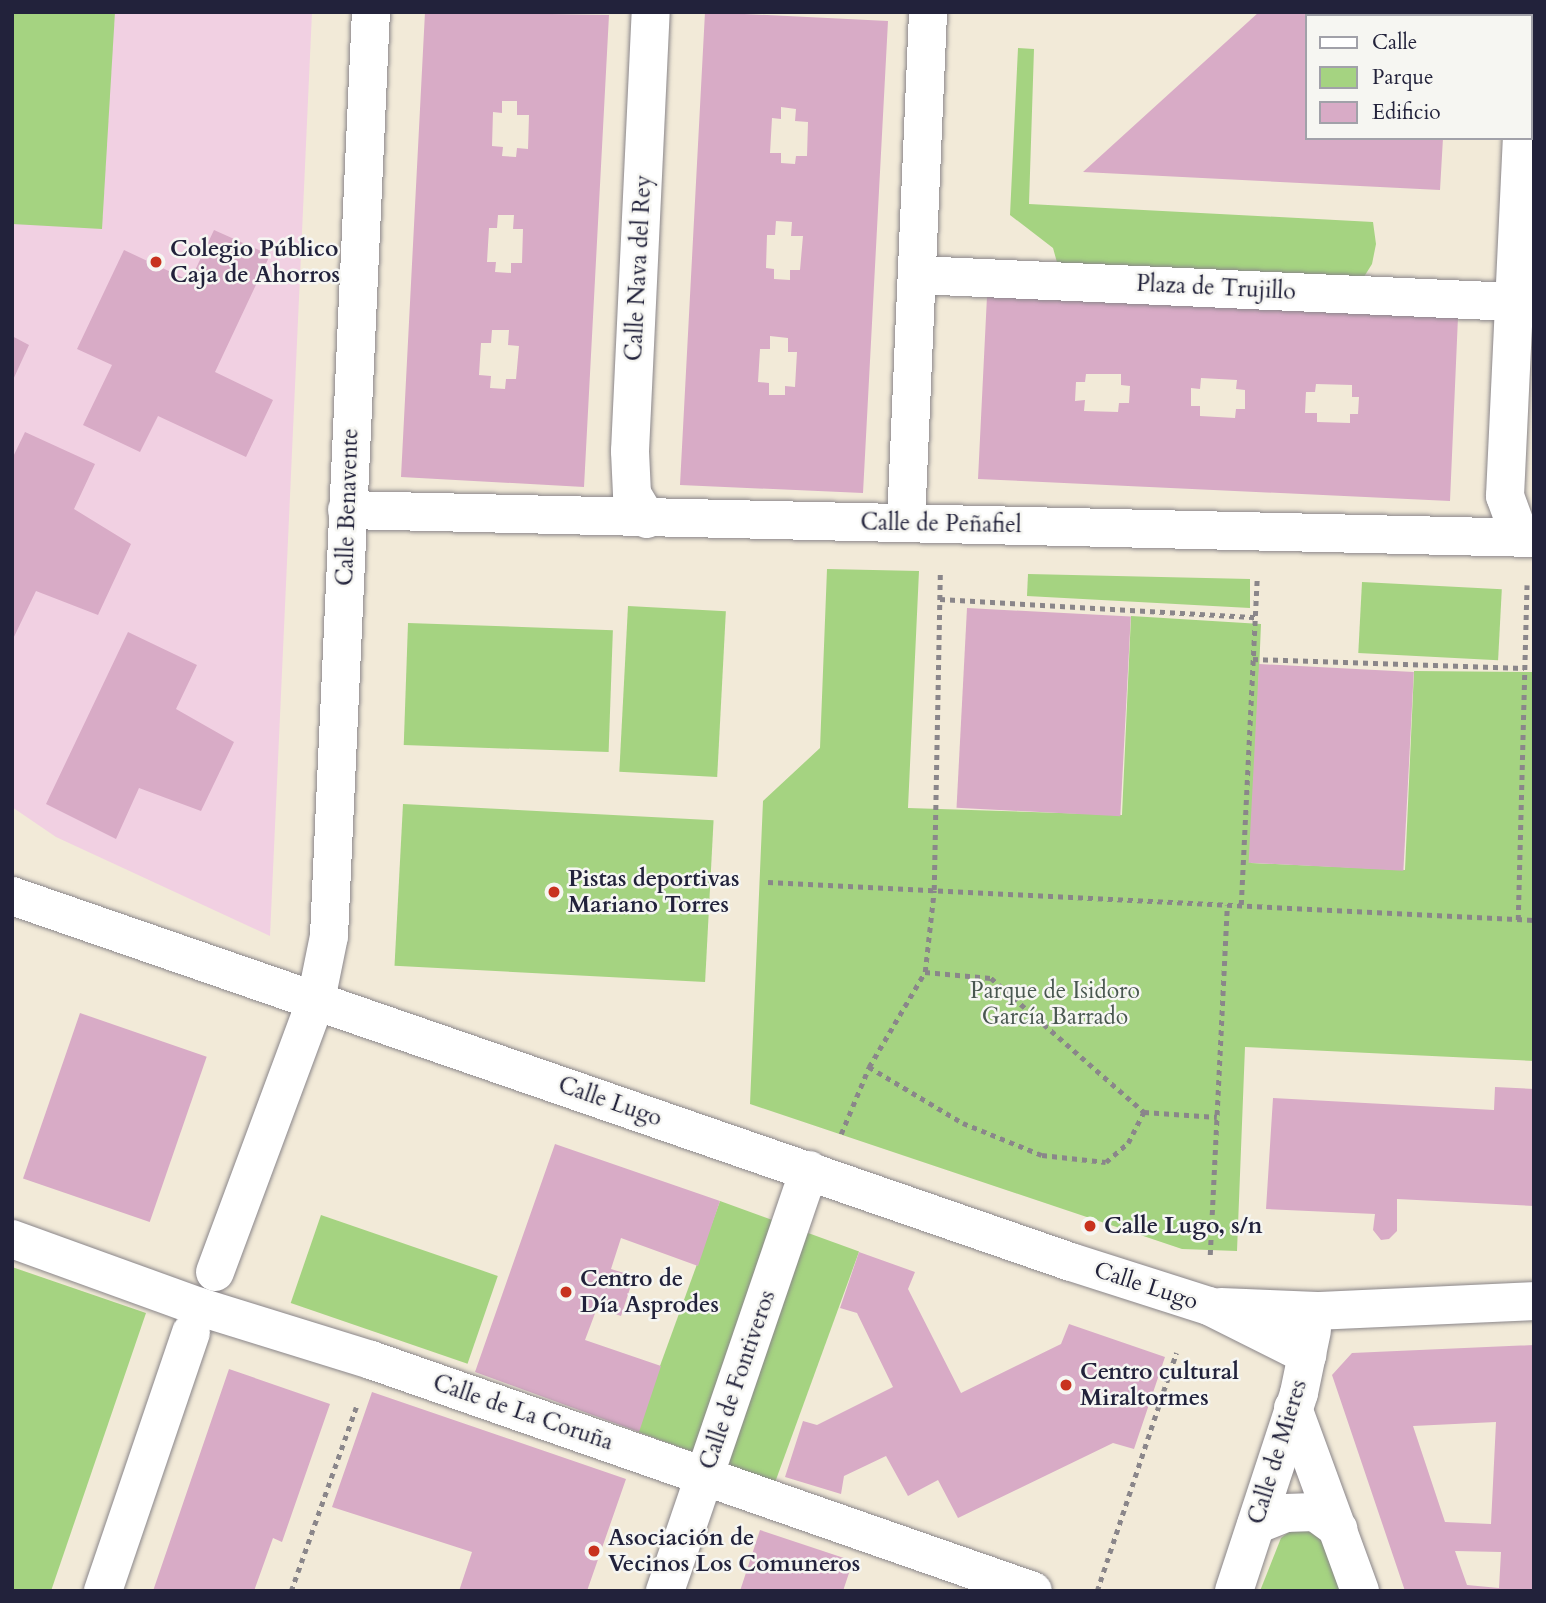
<!DOCTYPE html>
<html>
<head>
<meta charset="utf-8">
<style>
  body { margin:0 }
  #map { position:relative; width:1546px; height:1603px; overflow:hidden; background:#f2ead8; font-family:Cardo,serif }
  div>[style] { position:absolute }
  .built>* { inset:0; background:#f1d0e2 }
  .green>* { inset:0; background:#a5d381; transform-origin:0 0 }
  .building>* { inset:0; background:#d8abc6; transform-origin:0 0 }
  .path>* { height:4.5px; margin-top:-2.25px; transform-origin:0; background:repeating-linear-gradient(90deg,#8a868a 0 5px,transparent 0 10px) }
  .roads { filter:drop-shadow(0 0 2px #8a868a) drop-shadow(0 0 2px #8a868a) }
  .minor>* { height:38px; margin:-19px; padding:0 19px; transform-origin:19px; border-radius:19px; background:#fff }
  .dots>* { width:19px; height:19px; translate:-50% -50%; box-sizing:border-box; border:4px solid #f6f6f2; border-radius:50% }
  span { translate:-50% -50%; white-space:nowrap; text-align:center; line-height:1.15; -webkit-text-stroke:5px #f6f6f2; paint-order:stroke }
  .poi-label { font-size:23px; color:#22223b; font-weight:700 }
  .left { translate:0 -50%; text-align:left }
  .street-label { font-size:23px; color:#22223b }
  .park-label { font-size:23px; color:#495750 }
  .frame { position:absolute; inset:0; border:14px solid #22223b; pointer-events:none }
  .legend { position:absolute; left:1305px; top:14px; width:228px; height:126px; box-sizing:border-box; background:#f6f6f2; border:2px solid #a1a1a9; margin:0; padding:9px 12px; list-style:none; font-size:21px; color:#22223b }
  .legend li { display:flex; align-items:center; gap:14px; height:35px }
  .legend b { width:35px; border:2px solid #a1a1a9 }
</style>
</head>
<body>
<div id="map">
  <div class="built">
    <i style="clip-path:polygon(12px 12px,312px 12px,270px 936px,56px 837px,12px 807px)"></i>
  </div>
  <div class="green">
    <i style="clip-path:polygon(12px 12px,115px 12px,102px 229px,12px 224px)"></i>
    <i style="clip-path:polygon(1018px 48px,1034px 49px,1029px 204px,1373px 222px,1376px 244px,1372px 264px,1362px 280px,1058px 266px,1053px 248px,1010px 215px)"></i>
    <i style="clip-path:polygon(827px 569px,919px 571px,908px 808px,1122px 815px,1131px 616px,1261px 624px,1251px 863px,1405px 870px,1414px 671px,1534px 672px,1534px 1061px,1245px 1047px,1237px 1251px,1182px 1249px,750px 1104px,763px 801px,820px 748px)"></i>
    <i style="clip-path:polygon(1028px 574px,1250px 579px,1250px 608px,1027px 596px)"></i>
    <i style="left:1362px;top:582px;width:140px;height:71px;rotate:3deg"></i>
    <i style="left:628px;top:606px;width:98px;height:166px;rotate:3deg"></i>
    <i style="left:408px;top:623px;width:205px;height:122px;rotate:2deg"></i>
    <i style="left:403px;top:804px;width:311px;height:162px;rotate:3deg"></i>
    <i style="left:720px;top:1201px;width:148px;height:245px;rotate:20deg"></i>
    <i style="left:321px;top:1215px;width:187px;height:93px;rotate:19deg"></i>
    <i style="clip-path:polygon(12px 1267px,146px 1313px,51px 1591px,12px 1591px)"></i>
    <i style="clip-path:polygon(1307px 1530px,1326px 1543px,1343px 1591px,1260px 1591px,1281px 1538px,1289px 1532px)"></i>
  </div>
  <div class="building">
    <i style="clip-path:polygon(evenodd,425px 12px,609px 15px,584px 487px,401px 477px,425px 12px,502px 101px,517px 101px,517px 115px,529px 115px,528px 149px,517px 148px,516px 157px,502px 156px,503px 147px,492px 146px,493px 112px,502px 113px,502px 101px,425px 12px,498px 215px,514px 215px,513px 229px,523px 229px,522px 263px,511px 263px,511px 273px,495px 272px,496px 262px,487px 262px,489px 228px,497px 228px,498px 215px,425px 12px,492px 330px,509px 330px,508px 345px,519px 346px,516px 379px,506px 379px,505px 389px,490px 388px,491px 376px,479px 375px,481px 343px,491px 343px,492px 330px)"></i>
    <i style="clip-path:polygon(evenodd,705px 12px,888px 21px,863px 493px,680px 485px,705px 12px,781px 107px,796px 109px,795px 121px,808px 122px,807px 156px,796px 156px,795px 164px,781px 163px,781px 153px,770px 153px,772px 118px,781px 119px,781px 107px,705px 12px,776px 221px,792px 222px,791px 236px,803px 236px,800px 270px,790px 270px,790px 280px,774px 279px,774px 269px,766px 268px,767px 235px,775px 235px,776px 221px,705px 12px,770px 336px,788px 338px,788px 352px,797px 352px,795px 387px,785px 386px,785px 395px,769px 395px,769px 383px,758px 382px,760px 349px,770px 349px,770px 336px)"></i>
    <i style="clip-path:polygon(1259px 12px,1450px 12px,1450px 16px,1306px 16px,1306px 138px,1443px 138px,1440px 190px,1083px 172px)"></i>
    <i style="clip-path:polygon(214px 230px,270px 255px,215px 372px,273px 400px,246px 457px,158px 416px,140px 452px,83px 425px,112px 365px,77px 349px,124px 250px,190px 281px)"></i>
    <i style="clip-path:polygon(evenodd,987px 296px,1458px 317px,1450px 501px,978px 479px,987px 296px,1086px 374px,1121px 374px,1121px 385px,1130px 386px,1129px 403px,1119px 403px,1118px 412px,1084px 411px,1085px 400px,1075px 401px,1076px 382px,1085px 382px,1086px 374px,987px 296px,1201px 378px,1237px 380px,1236px 389px,1245px 390px,1245px 409px,1236px 409px,1235px 418px,1200px 416px,1200px 406px,1191px 406px,1191px 388px,1200px 389px,1201px 378px,987px 296px,1316px 384px,1352px 385px,1352px 397px,1359px 397px,1358px 414px,1350px 414px,1350px 423px,1317px 422px,1317px 413px,1305px 413px,1306px 392px,1315px 392px,1316px 384px)"></i>
    <i style="clip-path:polygon(12px 336px,29px 345px,12px 382px)"></i>
    <i style="clip-path:polygon(25px 432px,95px 464px,74px 509px,131px 544px,98px 615px,36px 591px,12px 641px,12px 459px)"></i>
    <i style="left:967px;top:608px;width:164px;height:200px;rotate:3deg"></i>
    <i style="clip-path:polygon(128px 632px,197px 665px,176px 709px,234px 742px,201px 811px,139px 788px,116px 839px,46px 804px)"></i>
    <i style="left:1259px;top:664px;width:155px;height:199px;rotate:3deg"></i>
    <i style="left:80px;top:1013px;width:134px;height:175px;rotate:19deg"></i>
    <i style="clip-path:polygon(1495px 1087px,1534px 1089px,1534px 1206px,1397px 1199px,1397px 1231px,1389px 1239px,1381px 1240px,1373px 1230px,1375px 1214px,1266px 1209px,1273px 1098px,1494px 1110px)"></i>
    <i style="clip-path:polygon(555px 1144px,720px 1201px,698px 1266px,621px 1238px,611px 1269px,634px 1276px,621px 1316px,597px 1308px,585px 1340px,661px 1366px,639px 1432px,475px 1372px)"></i>
    <i style="clip-path:polygon(859px 1252px,915px 1272px,908px 1289px,961px 1393px,1061px 1344px,1069px 1324px,1165px 1357px,1134px 1449px,1113px 1443px,958px 1518px,938px 1480px,908px 1496px,886px 1456px,844px 1476px,841px 1494px,785px 1477px,803px 1421px,817px 1425px,893px 1387px,857px 1313px,840px 1308px)"></i>
    <i style="clip-path:polygon(evenodd,1534px 1345px,1534px 1591px,1405px 1591px,1332px 1375px,1352px 1353px,1534px 1345px,1496px 1422px,1491px 1524px,1445px 1522px,1413px 1426px,1496px 1422px,1534px 1345px,1455px 1551px,1501px 1552px,1499px 1588px,1467px 1585px,1455px 1551px)"></i>
    <i style="clip-path:polygon(229px 1369px,330px 1404px,282px 1542px,273px 1538px,254px 1591px,153px 1591px)"></i>
    <i style="clip-path:polygon(372px 1392px,626px 1479px,587px 1591px,459px 1591px,472px 1552px,332px 1507px)"></i>
    <i style="clip-path:polygon(760px 1530px,853px 1561px,843px 1591px,740px 1591px)"></i>
  </div>
  <div class="path">
    <i style="left:940px;top:599px;width:317px;rotate:3.3deg"></i>
    <i style="left:1253px;top:659px;width:271px;rotate:1.9deg"></i>
    <i style="left:768px;top:882px;width:767px;rotate:2.84deg"></i>
    <i style="left:1241px;top:905px;width:327px;rotate:-87.2deg"></i>
    <i style="left:1518px;top:920px;width:335px;rotate:-88.5deg"></i>
    <i style="left:925px;top:972px;width:66px;rotate:5.2deg"></i>
    <i style="left:991px;top:978px;width:203px;rotate:41.2deg"></i>
    <i style="left:869px;top:1067px;width:110px;rotate:-59.5deg"></i>
    <i style="left:925px;top:972px;width:82px;rotate:-83.7deg"></i>
    <i style="left:934px;top:890px;width:320px;rotate:-88.9deg"></i>
    <i style="left:841px;top:1134px;width:73px;rotate:-67.3deg"></i>
    <i style="left:869px;top:1067px;width:109px;rotate:30.8deg"></i>
    <i style="left:963px;top:1123px;width:85px;rotate:22.1deg"></i>
    <i style="left:1042px;top:1155px;width:64px;rotate:6.2deg"></i>
    <i style="left:1106px;top:1162px;width:29px;rotate:-41deg"></i>
    <i style="left:1128px;top:1143px;width:35px;rotate:-63deg"></i>
    <i style="left:1144px;top:1112px;width:73px;rotate:3.9deg"></i>
    <i style="left:1210px;top:1255px;width:350px;rotate:-87.2deg"></i>
    <i style="left:291px;top:1591px;width:195px;rotate:-70.5deg"></i>
    <i style="left:1097px;top:1591px;width:251px;rotate:-71.6deg"></i>
  </div>
  <div class="roads">
    <div class="minor">
      <i style="left:1527px;top:16px;width:4px;rotate:-90deg"></i>
      <i style="left:917px;top:275px;width:599px;rotate:2.59deg"></i>
      <i style="left:347px;top:510px;width:1187px;rotate:1.35deg"></i>
      <i style="left:647px;top:519px;width:29px;rotate:-121deg"></i>
      <i style="left:632px;top:494px;width:43px;rotate:-92.7deg"></i>
      <i style="left:630px;top:451px;width:440px;rotate:-87.3deg"></i>
      <i style="left:906px;top:523px;width:511px;rotate:-87.53deg"></i>
      <i style="left:1520px;top:537px;width:44px;rotate:-110.1deg"></i>
      <i style="left:1505px;top:496px;width:358px;rotate:-87.3deg"></i>
      <i style="left:12px;top:896px;width:1120px;rotate:19.07deg"></i>
      <i style="left:1071px;top:1262px;width:145px;rotate:17.7deg"></i>
      <i style="left:1209px;top:1306px;width:110px;rotate:26.6deg"></i>
      <i style="left:12px;top:1239px;width:200px;rotate:19.9deg"></i>
      <i style="left:200px;top:1307px;width:179px;rotate:17.2deg"></i>
      <i style="left:371px;top:1360px;width:701px;rotate:19.24deg"></i>
      <i style="left:215px;top:1272px;width:290px;rotate:-69.6deg"></i>
      <i style="left:316px;top:1000px;width:65px;rotate:-78.5deg"></i>
      <i style="left:329px;top:936px;width:925px;rotate:-87.4deg"></i>
      <i style="left:1221px;top:1307px;width:96px;rotate:2.4deg"></i>
      <i style="left:1317px;top:1311px;width:217px;rotate:-2.6deg"></i>
      <i style="left:1293px;top:1408px;width:195px;rotate:69.9deg"></i>
      <i style="left:1256px;top:1525px;width:31px;rotate:-22deg"></i>
      <i style="left:1285px;top:1513px;width:30px;rotate:-2deg"></i>
      <i style="left:1315px;top:1512px;width:29px;rotate:36deg"></i>
      <i style="left:103px;top:1591px;width:273px;rotate:-71.2deg"></i>
      <i style="left:665px;top:1591px;width:445px;rotate:-71.1deg"></i>
      <i style="left:1234px;top:1591px;width:208px;rotate:-71.8deg"></i>
      <i style="left:1299px;top:1393px;width:64px;rotate:-78.3deg"></i>
    </div>
  </div>
  <div class="dots">
    <i style="left:156px;top:262px;background:#c8321e"></i>
    <i style="left:554px;top:892px;background:#c8321e"></i>
    <i style="left:1090px;top:1226px;background:#c8321e"></i>
    <i style="left:566px;top:1292px;background:#c8321e"></i>
    <i style="left:1066px;top:1385px;background:#c8321e"></i>
    <i style="left:594px;top:1551px;background:#c8321e"></i>
  </div>
  <div class="poi-label">
    <span class="left" style="left:170px;top:262px">Colegio Público<br>Caja de Ahorros</span>
    <span class="left" style="left:568px;top:892px">Pistas deportivas<br>Mariano Torres</span>
    <span class="left" style="left:1104px;top:1226px">Calle Lugo, s/n</span>
    <span class="left" style="left:580px;top:1292px">Centro de<br>Día Asprodes</span>
    <span class="left" style="left:1080px;top:1385px">Centro cultural<br>Miraltormes</span>
    <span class="left" style="left:608px;top:1551px">Asociación de<br>Vecinos Los Comuneros</span>
  </div>
  <div class="street-label">
    <span style="left:639px;top:268px;rotate:-87deg">Calle Nava del Rey</span>
    <span style="left:1216px;top:288px;rotate:3deg">Plaza de Trujillo</span>
    <span style="left:348px;top:507px;rotate:-88deg">Calle Benavente</span>
    <span style="left:941px;top:524px;rotate:1deg">Calle de Peñafiel</span>
    <span style="left:610px;top:1102px;rotate:19deg">Calle Lugo</span>
    <span style="left:1146px;top:1286px;rotate:18deg">Calle Lugo</span>
    <span style="left:738px;top:1380px;rotate:-71deg">Calle de Fontiveros</span>
    <span style="left:523px;top:1413px;rotate:19deg">Calle de La Coruña</span>
    <span style="left:1278px;top:1452px;rotate:-73deg">Calle de Mieres</span>
  </div>
  <div class="park-label">
    <span style="left:1055px;top:1004px">Parque de Isidoro<br>García Barrado</span>
  </div>
  <div class="frame"></div>
  <ul class="legend">
  <li><b style="height:9px;background:#fff"></b>Calle</li>
  <li><b style="height:19px;background:#a5d381"></b>Parque</li>
  <li><b style="height:19px;background:#d8abc6"></b>Edificio</li>
  </ul>
</div>
</body>
</html>
